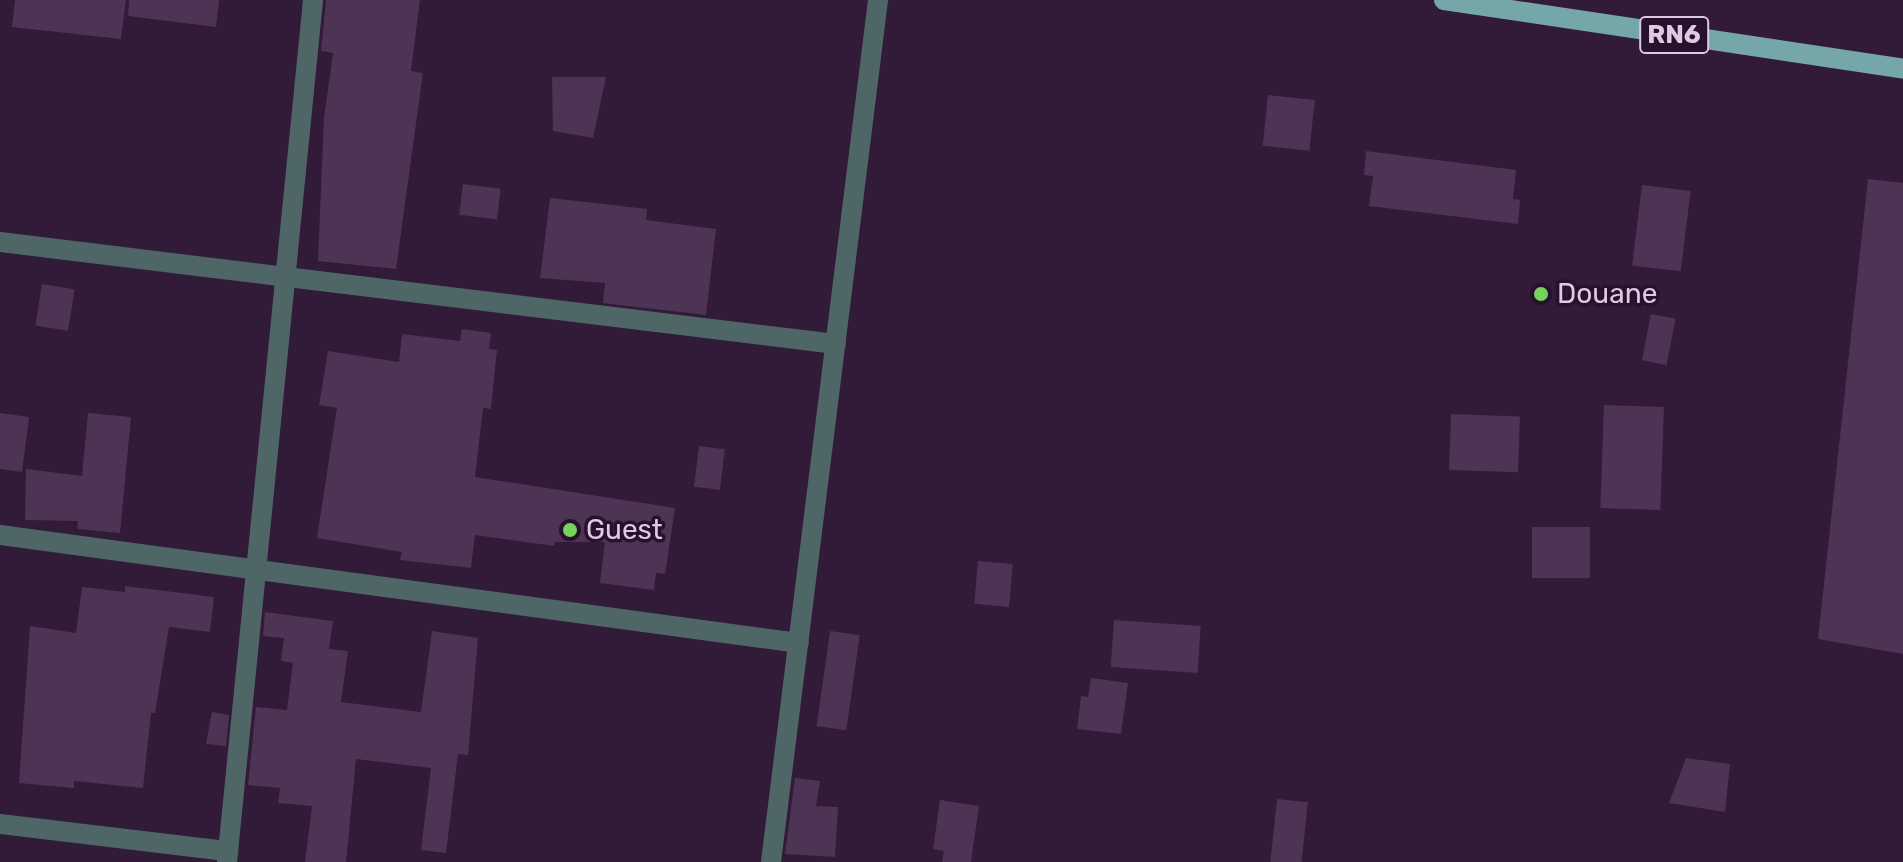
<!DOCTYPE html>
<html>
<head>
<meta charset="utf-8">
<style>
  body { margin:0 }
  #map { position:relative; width:1903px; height:862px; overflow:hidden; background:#321a39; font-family:Rubik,sans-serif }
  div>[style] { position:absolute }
  .building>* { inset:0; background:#4d3454; transform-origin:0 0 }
  .minor>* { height:20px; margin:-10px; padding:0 10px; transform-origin:10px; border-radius:10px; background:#4f6667 }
  .major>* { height:20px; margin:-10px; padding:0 10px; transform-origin:10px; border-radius:10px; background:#75a7a9 }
  .dots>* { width:22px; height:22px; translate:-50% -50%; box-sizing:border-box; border:4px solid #28112e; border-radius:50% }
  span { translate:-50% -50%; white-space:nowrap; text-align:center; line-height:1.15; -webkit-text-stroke:7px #28112e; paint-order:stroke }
  .shield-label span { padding:2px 6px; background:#28112e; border:2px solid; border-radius:6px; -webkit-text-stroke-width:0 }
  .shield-label { font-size:26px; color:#dccce0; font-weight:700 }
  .poi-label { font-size:28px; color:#dccce0 }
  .left { translate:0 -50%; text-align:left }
</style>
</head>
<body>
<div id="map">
  <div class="building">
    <i style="clip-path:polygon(15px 0,126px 0,121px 39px,12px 27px)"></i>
    <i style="clip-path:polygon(129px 0,219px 0,216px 27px,128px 16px)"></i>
    <i style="clip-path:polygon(326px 0,420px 0,411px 71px,423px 73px,396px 269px,318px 261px,324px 118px,333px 53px,321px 51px)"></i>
    <i style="clip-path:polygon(552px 77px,606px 77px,593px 138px,553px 131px)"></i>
    <i style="left:1268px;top:95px;width:47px;height:51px;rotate:6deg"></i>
    <i style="clip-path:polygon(1366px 151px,1516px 170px,1513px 199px,1520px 200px,1518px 224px,1369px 206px,1373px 176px,1364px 175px)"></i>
    <i style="clip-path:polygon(1868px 179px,1903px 183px,1903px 654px,1818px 639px)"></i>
    <i style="left:463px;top:184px;width:38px;height:31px;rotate:7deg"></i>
    <i style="left:1642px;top:185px;width:49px;height:81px;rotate:7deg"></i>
    <i style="clip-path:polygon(550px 198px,647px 209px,646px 220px,716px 229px,706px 315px,603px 303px,605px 283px,540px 278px)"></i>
    <i style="left:42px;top:284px;width:33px;height:42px;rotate:9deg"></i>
    <i style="left:1651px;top:314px;width:25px;height:47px;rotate:11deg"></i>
    <i style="clip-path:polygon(462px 329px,491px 333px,489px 349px,497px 350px,491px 409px,483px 408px,475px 477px,675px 508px,665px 574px,656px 573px,654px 590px,600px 583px,605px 542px,555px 542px,554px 546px,475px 535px,471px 568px,400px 560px,402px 552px,317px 538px,337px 408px,319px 405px,328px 351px,399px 362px,402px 334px,460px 341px)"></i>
    <i style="left:1604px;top:405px;width:60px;height:103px;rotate:2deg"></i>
    <i style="clip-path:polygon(0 413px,29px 417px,22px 472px,0 469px)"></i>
    <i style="clip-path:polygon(88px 413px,131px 417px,120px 533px,77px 529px,78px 521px,25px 520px,26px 469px,82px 476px)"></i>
    <i style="left:1451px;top:414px;width:69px;height:56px;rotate:2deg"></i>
    <i style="left:699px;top:446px;width:26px;height:41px;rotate:7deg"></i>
    <i style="left:1532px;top:527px;width:58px;height:51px"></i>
    <i style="left:978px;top:561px;width:35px;height:43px;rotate:5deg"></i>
    <i style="clip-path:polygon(125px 586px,214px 597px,210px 632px,169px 627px,155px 713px,151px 713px,143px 788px,74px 781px,74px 788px,19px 783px,30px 626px,76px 633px,82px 587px,125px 592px)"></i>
    <i style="clip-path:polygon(265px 612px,333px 621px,329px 649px,348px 651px,341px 702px,421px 712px,432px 631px,478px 638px,468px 755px,458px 754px,446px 853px,421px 850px,431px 768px,356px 759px,346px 862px,305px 862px,312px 806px,278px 803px,280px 788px,248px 785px,256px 707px,287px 710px,293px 663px,281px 661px,284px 638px,263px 636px)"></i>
    <i style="left:1114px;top:620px;width:87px;height:47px;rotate:4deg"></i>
    <i style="left:830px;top:631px;width:30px;height:96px;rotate:8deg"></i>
    <i style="clip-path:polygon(1091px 678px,1128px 683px,1121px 734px,1077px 729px,1081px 696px,1088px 697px)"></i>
    <i style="clip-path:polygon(212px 712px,229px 715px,226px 746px,206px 744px)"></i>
    <i style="clip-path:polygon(1686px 758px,1730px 764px,1725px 812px,1669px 803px)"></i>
    <i style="clip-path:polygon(795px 778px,820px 781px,816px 806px,838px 807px,835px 857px,785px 854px)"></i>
    <i style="left:1277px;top:799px;width:31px;height:64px;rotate:6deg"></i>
    <i style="clip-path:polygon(940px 800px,979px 806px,971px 862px,942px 862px,944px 851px,933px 849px)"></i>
  </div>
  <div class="minor">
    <i style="left:0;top:242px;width:842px;rotate:6.96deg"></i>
    <i style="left:0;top:535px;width:806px;rotate:7.7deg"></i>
    <i style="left:0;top:824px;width:230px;rotate:6.8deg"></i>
    <i style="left:227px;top:862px;width:866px;rotate:-84.3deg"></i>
    <i style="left:771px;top:862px;width:869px;rotate:-82.92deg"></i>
  </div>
  <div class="major">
    <i style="left:1444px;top:0;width:464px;rotate:8.5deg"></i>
  </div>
  <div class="dots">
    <i style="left:1541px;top:294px;background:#76d25a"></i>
    <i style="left:570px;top:530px;background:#76d25a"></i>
  </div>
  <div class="shield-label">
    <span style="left:1674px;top:35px">RN6</span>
  </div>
  <div class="poi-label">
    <span class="left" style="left:1557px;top:294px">Douane</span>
    <span class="left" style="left:586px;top:530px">Guest</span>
  </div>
</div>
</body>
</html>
